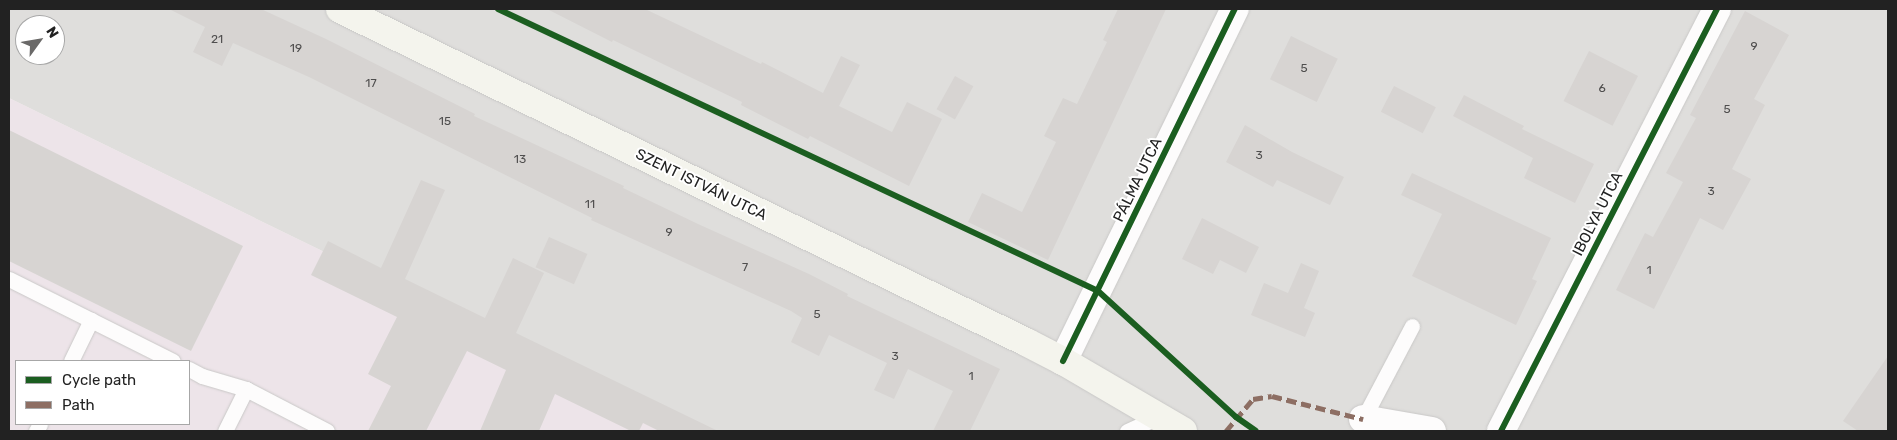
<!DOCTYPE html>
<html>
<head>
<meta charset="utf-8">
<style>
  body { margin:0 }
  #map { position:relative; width:1897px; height:440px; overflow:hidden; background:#f0eeeb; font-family:Rubik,sans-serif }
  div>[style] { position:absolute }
  .residential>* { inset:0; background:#dfdedc }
  .industrial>* { inset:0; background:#ede4e9 }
  .building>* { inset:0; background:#d7d4d2; transform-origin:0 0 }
  .roads { filter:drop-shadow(0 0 1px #c9c8c7) drop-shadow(0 0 1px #c9c8c7) }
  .lane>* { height:15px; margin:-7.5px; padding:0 7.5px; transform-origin:7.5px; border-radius:7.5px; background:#fdfcfc }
  .street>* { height:28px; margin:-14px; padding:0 14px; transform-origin:14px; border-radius:14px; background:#fdfcfc }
  .secondary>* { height:28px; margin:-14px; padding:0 14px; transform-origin:14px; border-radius:14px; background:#f4f4ed }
  .quiet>* { height:5px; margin-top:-2.5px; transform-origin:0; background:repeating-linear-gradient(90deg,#8d6e63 0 10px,transparent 0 15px) }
  .cycleway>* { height:6px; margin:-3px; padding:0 3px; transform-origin:3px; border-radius:3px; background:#1b5e20 }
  span { translate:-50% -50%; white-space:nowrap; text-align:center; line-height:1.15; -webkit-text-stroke:4px #fff; paint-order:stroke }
  .number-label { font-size:12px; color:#4f4e4e }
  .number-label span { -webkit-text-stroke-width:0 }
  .street-label { font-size:15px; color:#222 }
  .frame { position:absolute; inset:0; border:10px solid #222; pointer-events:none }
  .legend { position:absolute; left:15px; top:360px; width:175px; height:65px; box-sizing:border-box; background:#fff; border:1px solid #a7a7a7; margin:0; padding:6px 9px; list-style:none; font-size:15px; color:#222 }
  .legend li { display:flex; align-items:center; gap:10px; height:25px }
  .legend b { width:25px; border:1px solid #a7a7a7 }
  .north { position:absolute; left:15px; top:15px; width:50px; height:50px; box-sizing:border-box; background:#fff; border:1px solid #a7a7a7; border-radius:50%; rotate:58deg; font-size:14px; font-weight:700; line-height:20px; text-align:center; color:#222 }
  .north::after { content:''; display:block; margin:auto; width:18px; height:22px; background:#6a6968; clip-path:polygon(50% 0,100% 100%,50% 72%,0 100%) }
</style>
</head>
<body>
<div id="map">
  <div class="residential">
    <i style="clip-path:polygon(evenodd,9px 9px,1888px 9px,1888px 431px,691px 431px,9px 98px,9px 9px,25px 25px,55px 25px,55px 55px,25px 55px,25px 25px)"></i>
  </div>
  <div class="industrial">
    <i style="clip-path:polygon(evenodd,9px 98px,691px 431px,9px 431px,9px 98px,16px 361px,189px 361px,189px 424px,16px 424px,16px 361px)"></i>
  </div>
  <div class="building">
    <i style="clip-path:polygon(169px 9px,261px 9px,326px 39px,475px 114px,474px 116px,624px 186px,623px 188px,698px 224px,809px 274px,848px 294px,847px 296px,1000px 369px,970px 431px,933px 431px,953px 391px,908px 369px,894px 399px,874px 390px,887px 363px,829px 335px,819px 356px,791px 342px,802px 318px,791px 311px,591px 220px,592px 218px,309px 77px,233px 43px,222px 66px,193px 52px,205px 27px)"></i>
    <i style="clip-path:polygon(547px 9px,645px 9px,761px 64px,762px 62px,823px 93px,841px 56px,860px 65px,839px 106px,892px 132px,907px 102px,942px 119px,909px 186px,810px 136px,808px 139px,741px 105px,742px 102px,613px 40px,612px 42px)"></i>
    <i style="clip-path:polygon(1118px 9px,1166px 9px,1048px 260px,968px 222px,982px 193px,1022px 212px,1056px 142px,1044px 136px,1063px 98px,1077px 104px,1107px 42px,1103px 40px)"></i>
    <i style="clip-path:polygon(1745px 11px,1789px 35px,1754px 99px,1765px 105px,1732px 169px,1751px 179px,1723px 230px,1700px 218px,1654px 309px,1616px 290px,1645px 233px,1653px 237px,1683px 182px,1666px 173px,1696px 118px,1690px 115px)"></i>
    <i style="left:1291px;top:36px;width:52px;height:48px;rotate:26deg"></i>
    <i style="left:1589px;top:51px;width:55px;height:56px;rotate:27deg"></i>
    <i style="left:955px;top:76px;width:21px;height:38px;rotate:29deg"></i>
    <i style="left:1394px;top:86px;width:47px;height:29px;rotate:27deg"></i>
    <i style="clip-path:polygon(1464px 95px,1524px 126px,1522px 129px,1594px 164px,1575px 203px,1524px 178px,1533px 158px,1453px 116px)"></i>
    <i style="clip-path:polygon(1245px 125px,1292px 152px,1344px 177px,1330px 205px,1277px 180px,1273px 187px,1226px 162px)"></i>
    <i style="clip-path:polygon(9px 130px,243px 246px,191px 351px,9px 261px)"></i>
    <i style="clip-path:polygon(1412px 173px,1551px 238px,1532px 279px,1537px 281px,1516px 325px,1412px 276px,1442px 214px,1401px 195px)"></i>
    <i style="clip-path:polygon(421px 180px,445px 190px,405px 279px,485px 318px,513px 258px,544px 273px,516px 333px,718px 431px,659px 431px,643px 423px,639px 431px,631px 431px,555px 394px,539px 431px,480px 431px,506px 370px,467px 351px,426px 431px,368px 431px,391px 386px,368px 374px,397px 317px,311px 275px,328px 241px,381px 268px)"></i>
    <i style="clip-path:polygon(1202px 218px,1259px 247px,1246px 273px,1220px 260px,1213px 274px,1182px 259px)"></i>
    <i style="left:549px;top:237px;width:42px;height:33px;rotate:24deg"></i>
    <i style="clip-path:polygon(1301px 263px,1319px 271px,1304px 308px,1315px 313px,1305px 337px,1251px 315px,1264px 283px,1288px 293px)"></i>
    <i style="clip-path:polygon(1888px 356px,1888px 431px,1858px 431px,1843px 421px)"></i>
  </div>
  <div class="roads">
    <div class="lane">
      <i style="left:9px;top:279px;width:183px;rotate:26.6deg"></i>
      <i style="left:71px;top:361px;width:46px;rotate:-64deg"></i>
      <i style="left:189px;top:369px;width:15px;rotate:28deg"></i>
      <i style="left:202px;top:376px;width:46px;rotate:16.5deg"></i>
      <i style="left:246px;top:389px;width:91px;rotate:27.4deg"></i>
      <i style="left:1363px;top:419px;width:105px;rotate:-62.2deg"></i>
      <i style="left:36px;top:431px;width:8px;rotate:-60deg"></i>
      <i style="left:225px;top:431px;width:47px;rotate:-63.4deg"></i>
      <i style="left:1127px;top:431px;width:34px;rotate:-24deg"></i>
    </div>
    <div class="street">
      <i style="left:1063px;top:361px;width:392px;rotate:-64deg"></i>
      <i style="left:1363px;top:419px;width:70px;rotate:9.9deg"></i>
      <i style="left:1501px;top:431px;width:474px;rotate:-62.9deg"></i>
    </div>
    <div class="secondary">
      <i style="left:340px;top:9px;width:763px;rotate:25.89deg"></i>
      <i style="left:1026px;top:342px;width:42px;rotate:27.2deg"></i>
      <i style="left:1063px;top:361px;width:139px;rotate:30.3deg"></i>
    </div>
  </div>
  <div class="quiet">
    <i style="left:1226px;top:431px;width:42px;rotate:-49.8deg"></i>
    <i style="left:1253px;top:399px;width:19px;rotate:-9deg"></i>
    <i style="left:1272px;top:396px;width:94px;rotate:14.2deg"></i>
  </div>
  <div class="cycleway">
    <i style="left:498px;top:9px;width:663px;rotate:25.17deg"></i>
    <i style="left:1098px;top:291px;width:187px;rotate:42.4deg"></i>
    <i style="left:1236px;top:417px;width:24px;rotate:35deg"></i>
    <i style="left:1063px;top:361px;width:392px;rotate:-64deg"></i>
    <i style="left:1501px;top:431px;width:474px;rotate:-62.9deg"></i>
  </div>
  <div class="number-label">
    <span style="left:217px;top:40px">21</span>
    <span style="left:1754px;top:47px">9</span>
    <span style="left:296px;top:49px">19</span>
    <span style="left:1304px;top:69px">5</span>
    <span style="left:371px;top:84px">17</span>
    <span style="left:1602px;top:89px">6</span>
    <span style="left:1727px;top:110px">5</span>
    <span style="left:445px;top:122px">15</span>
    <span style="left:1259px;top:156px">3</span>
    <span style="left:520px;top:160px">13</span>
    <span style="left:1711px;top:192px">3</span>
    <span style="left:590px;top:205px">11</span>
    <span style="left:669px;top:233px">9</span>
    <span style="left:745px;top:268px">7</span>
    <span style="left:1649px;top:271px">1</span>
    <span style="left:817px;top:315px">5</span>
    <span style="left:895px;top:357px">3</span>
    <span style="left:971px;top:377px">1</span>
  </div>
  <div class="street-label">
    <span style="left:1138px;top:180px;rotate:-64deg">PÁLMA UTCA</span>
    <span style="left:701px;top:185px;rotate:26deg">SZENT ISTVÁN UTCA</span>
    <span style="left:1598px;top:214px;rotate:-63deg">IBOLYA UTCA</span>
  </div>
  <div class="frame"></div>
  <ul class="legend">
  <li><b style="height:6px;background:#1b5e20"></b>Cycle path</li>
  <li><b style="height:6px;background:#8d6e63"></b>Path</li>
  </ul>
  <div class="north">N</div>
</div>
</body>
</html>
